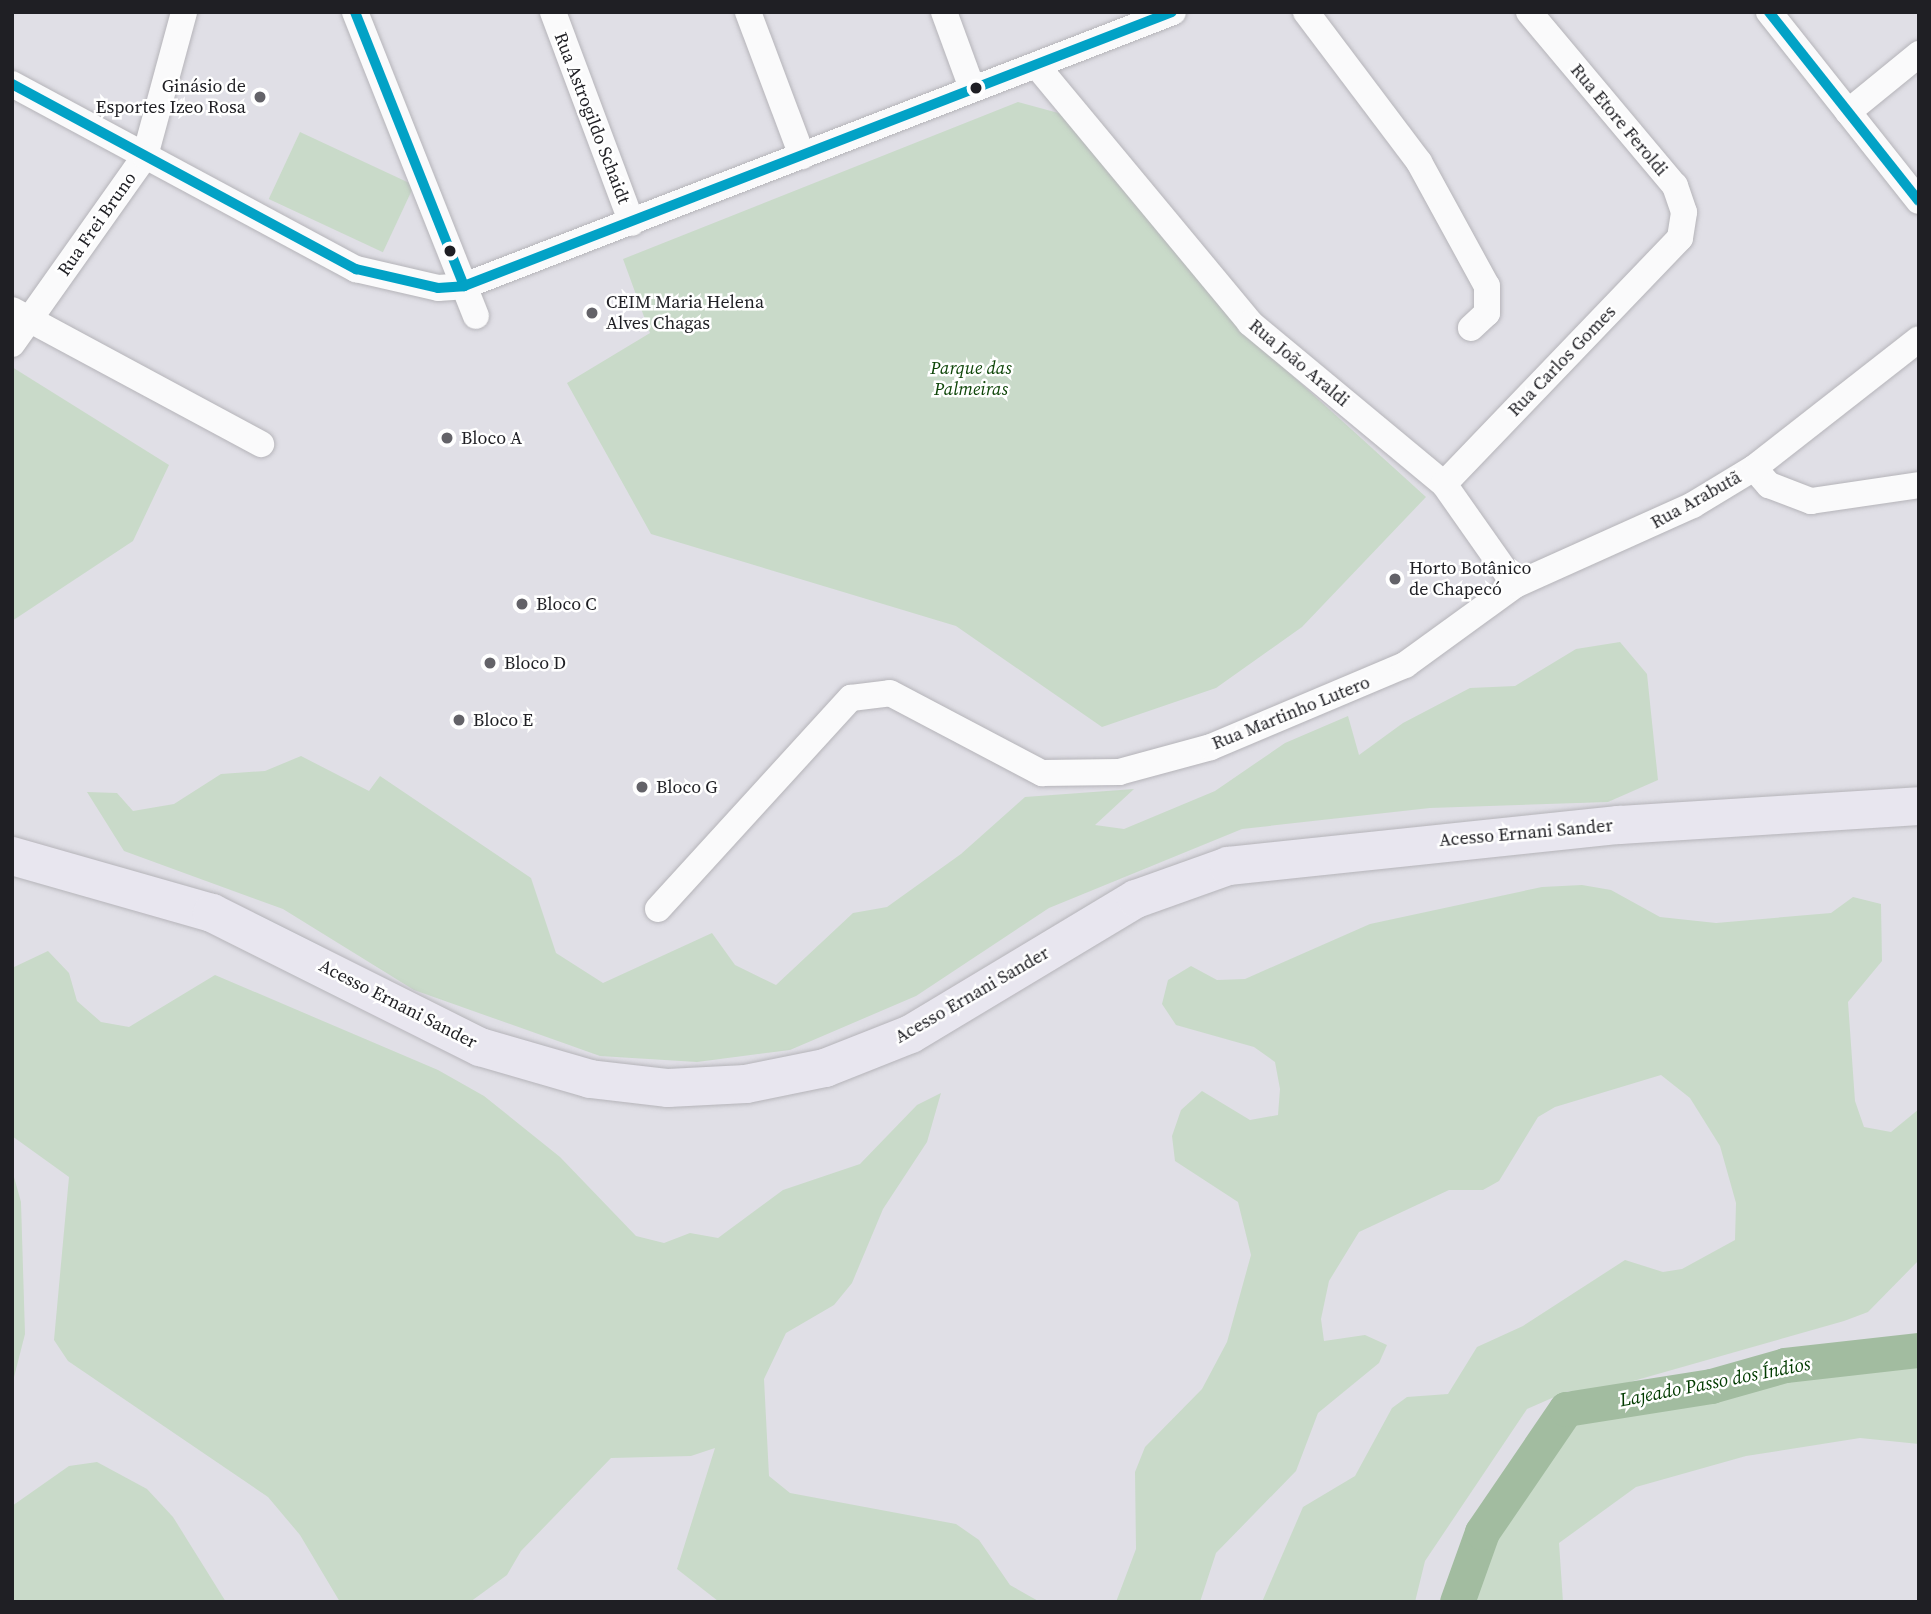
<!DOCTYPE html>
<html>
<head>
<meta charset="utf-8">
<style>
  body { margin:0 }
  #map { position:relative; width:1931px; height:1614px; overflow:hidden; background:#e0dfe6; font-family:"Source Serif 4",serif }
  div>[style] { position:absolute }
  .green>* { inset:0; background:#c9dac9; transform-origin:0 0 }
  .river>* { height:35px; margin:-17.5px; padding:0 17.5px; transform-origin:17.5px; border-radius:17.5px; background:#a2bca0 }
  .roads { filter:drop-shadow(0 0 2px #b5b4b9) drop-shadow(0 0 2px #b5b4b9) }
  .minor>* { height:26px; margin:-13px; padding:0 13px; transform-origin:13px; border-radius:13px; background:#fafafb }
  .highway>* { height:38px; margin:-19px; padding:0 19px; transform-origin:19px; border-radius:19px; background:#e8e6ef }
  .bus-1>* { height:10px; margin:-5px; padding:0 5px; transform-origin:5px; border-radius:5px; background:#02a2c6 }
  .dots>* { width:19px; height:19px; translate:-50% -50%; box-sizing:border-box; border:4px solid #fff; border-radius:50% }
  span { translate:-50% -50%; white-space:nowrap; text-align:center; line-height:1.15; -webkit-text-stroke:5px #fff; paint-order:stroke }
  .poi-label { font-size:18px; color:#1f1f24 }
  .right { translate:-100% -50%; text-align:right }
  .left { translate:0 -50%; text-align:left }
  .street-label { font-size:18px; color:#1f1f24 }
  .park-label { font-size:18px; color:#0e4508; font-style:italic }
  .water-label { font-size:19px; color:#023b00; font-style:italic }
  .frame { position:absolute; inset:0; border:14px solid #1f1f24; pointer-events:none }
</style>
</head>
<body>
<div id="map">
  <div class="green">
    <i style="clip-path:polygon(1018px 102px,1062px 114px,1254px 341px,1426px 497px,1302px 627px,1216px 688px,1102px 727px,956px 626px,651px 534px,567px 383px,650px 333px,623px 259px)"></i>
    <i style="left:300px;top:132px;width:126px;height:74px;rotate:25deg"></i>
    <i style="clip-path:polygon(12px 367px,169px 465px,133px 541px,12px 621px)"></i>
    <i style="clip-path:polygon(1620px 642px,1647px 674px,1658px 780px,1608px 802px,1430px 808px,1242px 829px,1049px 908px,916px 996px,790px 1050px,697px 1062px,600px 1056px,414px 990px,283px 909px,124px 851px,87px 792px,117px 793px,133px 811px,174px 804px,221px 774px,265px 771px,301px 756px,369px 791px,380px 776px,531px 878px,556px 953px,603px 983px,712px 933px,735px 965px,776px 985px,853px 913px,887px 907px,961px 854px,1025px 797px,1134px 789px,1095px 825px,1124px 829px,1215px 791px,1285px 743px,1348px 716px,1359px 755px,1403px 723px,1470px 688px,1515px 686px,1576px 649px)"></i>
    <i style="clip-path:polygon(1582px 885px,1611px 890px,1660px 917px,1716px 923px,1831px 913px,1853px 897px,1881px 904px,1882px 961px,1848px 1002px,1855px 1101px,1864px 1127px,1891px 1132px,1919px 1109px,1919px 1260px,1868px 1312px,1844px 1321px,1598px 1391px,1568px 1391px,1527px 1409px,1425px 1561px,1415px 1602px,1262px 1602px,1303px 1507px,1355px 1476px,1392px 1408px,1407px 1397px,1448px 1394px,1477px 1347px,1523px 1326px,1625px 1260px,1663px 1272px,1682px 1269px,1735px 1240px,1736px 1203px,1720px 1146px,1690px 1098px,1661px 1075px,1555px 1107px,1538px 1117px,1499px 1181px,1483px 1190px,1449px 1190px,1359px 1232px,1329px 1281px,1321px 1319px,1324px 1341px,1365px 1335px,1387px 1345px,1379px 1363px,1318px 1413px,1296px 1471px,1216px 1553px,1200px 1602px,1116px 1602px,1136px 1549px,1135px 1472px,1145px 1447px,1202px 1389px,1227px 1342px,1251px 1255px,1238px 1202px,1175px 1161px,1172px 1136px,1181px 1110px,1202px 1091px,1250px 1120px,1278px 1115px,1280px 1089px,1275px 1062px,1254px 1047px,1176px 1025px,1162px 1004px,1168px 980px,1191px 966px,1217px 980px,1245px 979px,1370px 924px,1542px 887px)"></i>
    <i style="clip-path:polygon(48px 951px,69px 973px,77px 1001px,101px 1022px,129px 1027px,215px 975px,438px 1070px,484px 1096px,560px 1157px,636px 1236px,664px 1243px,690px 1233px,718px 1238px,783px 1190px,860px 1164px,917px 1105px,941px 1093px,927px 1142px,883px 1209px,852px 1283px,834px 1305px,786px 1333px,764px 1379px,769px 1476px,790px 1493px,956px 1524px,979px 1540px,1010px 1585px,1040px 1602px,718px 1601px,677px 1569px,715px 1448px,691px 1456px,611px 1458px,521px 1551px,507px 1575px,470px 1602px,340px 1602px,300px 1535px,268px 1497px,68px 1361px,54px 1340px,69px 1177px,12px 1136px,12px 968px)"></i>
    <i style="clip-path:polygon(12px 1170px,21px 1202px,25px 1334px,12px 1385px)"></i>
    <i style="clip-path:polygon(1919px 1350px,1919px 1444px,1860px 1438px,1746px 1456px,1636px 1487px,1559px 1543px,1563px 1602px,1457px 1602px,1482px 1532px,1566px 1409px,1711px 1386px,1785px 1365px)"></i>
    <i style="clip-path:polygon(97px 1462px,147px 1489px,173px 1517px,226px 1602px,12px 1602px,12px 1506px,69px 1466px)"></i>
  </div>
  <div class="river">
    <i style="left:1457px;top:1602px;width:74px;rotate:-70.3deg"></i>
    <i style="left:1482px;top:1532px;width:149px;rotate:-55.7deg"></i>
    <i style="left:1566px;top:1409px;width:147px;rotate:-9deg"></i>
    <i style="left:1711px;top:1386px;width:77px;rotate:-15.8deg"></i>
    <i style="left:1785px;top:1365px;width:135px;rotate:-6.4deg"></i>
  </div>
  <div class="roads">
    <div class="minor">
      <i style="left:355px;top:12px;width:327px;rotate:68.3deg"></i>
      <i style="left:553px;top:12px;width:225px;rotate:69.5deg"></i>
      <i style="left:748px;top:12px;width:154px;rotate:69.4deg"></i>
      <i style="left:944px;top:12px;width:81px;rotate:69.8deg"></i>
      <i style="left:1306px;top:12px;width:188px;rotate:53deg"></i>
      <i style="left:1419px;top:162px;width:141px;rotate:61.3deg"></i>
      <i style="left:1487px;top:286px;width:27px;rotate:90deg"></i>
      <i style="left:1487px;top:313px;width:22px;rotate:137deg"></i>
      <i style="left:1769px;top:12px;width:241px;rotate:51.6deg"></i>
      <i style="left:1037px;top:66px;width:334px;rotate:50.3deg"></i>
      <i style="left:1250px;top:323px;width:252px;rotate:39.7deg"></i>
      <i style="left:1444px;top:484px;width:123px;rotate:54.9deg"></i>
      <i style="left:12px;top:84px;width:391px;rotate:28.3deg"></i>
      <i style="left:356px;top:269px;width:84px;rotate:13deg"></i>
      <i style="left:438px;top:288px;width:26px;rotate:-4deg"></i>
      <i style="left:464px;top:286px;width:760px;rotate:-21.13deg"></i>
      <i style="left:1848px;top:112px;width:92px;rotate:-39.2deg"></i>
      <i style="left:12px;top:310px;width:283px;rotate:28.3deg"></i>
      <i style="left:12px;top:344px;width:230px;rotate:-54.7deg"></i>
      <i style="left:145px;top:156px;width:149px;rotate:-74.8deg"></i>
      <i style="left:1754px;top:468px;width:23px;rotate:49deg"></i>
      <i style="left:1769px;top:485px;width:45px;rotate:20.9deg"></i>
      <i style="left:1811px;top:501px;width:109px;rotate:-8.4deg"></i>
      <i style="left:1444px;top:484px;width:341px;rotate:-46.2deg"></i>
      <i style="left:1680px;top:238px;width:26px;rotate:-81deg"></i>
      <i style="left:1684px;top:212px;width:28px;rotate:-109deg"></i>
      <i style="left:1675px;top:186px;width:227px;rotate:-130deg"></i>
      <i style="left:658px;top:909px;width:286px;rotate:-47.6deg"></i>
      <i style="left:851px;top:698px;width:39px;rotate:-7deg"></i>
      <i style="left:890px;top:693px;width:172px;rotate:27.8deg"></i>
      <i style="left:1042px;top:773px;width:77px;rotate:-0.7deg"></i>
      <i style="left:1119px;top:772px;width:95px;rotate:-15.2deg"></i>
      <i style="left:1211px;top:747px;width:211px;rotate:-22.9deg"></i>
      <i style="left:1405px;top:665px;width:136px;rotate:-36deg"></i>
      <i style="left:1515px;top:585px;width:195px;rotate:-24.2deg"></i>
      <i style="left:1693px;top:505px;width:71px;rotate:-31.2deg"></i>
      <i style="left:1754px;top:468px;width:209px;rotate:-38deg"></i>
    </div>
    <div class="highway">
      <i style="left:12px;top:856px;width:208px;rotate:15.9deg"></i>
      <i style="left:212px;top:913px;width:300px;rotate:26.6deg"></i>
      <i style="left:480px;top:1047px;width:115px;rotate:16.2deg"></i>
      <i style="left:590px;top:1079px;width:79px;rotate:6.6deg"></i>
      <i style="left:668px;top:1088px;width:78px;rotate:-2.9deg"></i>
      <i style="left:746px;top:1084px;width:81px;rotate:-11.4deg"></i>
      <i style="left:825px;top:1068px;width:92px;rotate:-21.6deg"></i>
      <i style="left:911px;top:1034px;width:262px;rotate:-31deg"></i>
      <i style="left:1136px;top:899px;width:98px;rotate:-19.7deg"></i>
      <i style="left:1228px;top:866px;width:393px;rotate:-6deg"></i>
      <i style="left:1619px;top:825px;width:301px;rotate:-3.6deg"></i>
    </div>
  </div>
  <div class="bus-1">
    <i style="left:355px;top:12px;width:295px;rotate:68.3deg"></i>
    <i style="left:1769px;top:12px;width:241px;rotate:51.6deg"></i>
    <i style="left:12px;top:84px;width:391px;rotate:28.3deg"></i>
    <i style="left:356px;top:269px;width:84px;rotate:13deg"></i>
    <i style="left:438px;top:288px;width:26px;rotate:-4deg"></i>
    <i style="left:464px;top:286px;width:759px;rotate:-21.16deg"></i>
  </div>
  <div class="dots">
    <i style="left:976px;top:88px;background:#1f1f24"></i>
    <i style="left:260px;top:97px;background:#636268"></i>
    <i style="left:450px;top:251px;background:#1f1f24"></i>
    <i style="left:592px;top:313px;background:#636268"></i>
    <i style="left:447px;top:438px;background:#636268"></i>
    <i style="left:1395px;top:579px;background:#636268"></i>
    <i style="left:522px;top:604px;background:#636268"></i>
    <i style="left:490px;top:663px;background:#636268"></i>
    <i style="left:459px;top:720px;background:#636268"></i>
    <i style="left:642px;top:787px;background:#636268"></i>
  </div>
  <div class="poi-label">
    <span class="right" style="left:246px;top:97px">Ginásio de<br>Esportes Izeo Rosa</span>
    <span class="left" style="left:606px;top:313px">CEIM Maria Helena<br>Alves Chagas</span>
    <span class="left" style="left:461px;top:438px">Bloco A</span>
    <span class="left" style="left:1409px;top:579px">Horto Botânico<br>de Chapecó</span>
    <span class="left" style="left:536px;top:604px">Bloco C</span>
    <span class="left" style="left:504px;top:663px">Bloco D</span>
    <span class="left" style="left:473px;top:720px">Bloco E</span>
    <span class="left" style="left:656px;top:787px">Bloco G</span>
  </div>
  <div class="street-label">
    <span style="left:592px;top:118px;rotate:69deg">Rua Astrogildo Schaidt</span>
    <span style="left:1619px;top:120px;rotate:50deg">Rua Etore Feroldi</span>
    <span style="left:97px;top:224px;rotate:-55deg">Rua Frei Bruno</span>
    <span style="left:1562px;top:361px;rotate:-46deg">Rua Carlos Gomes</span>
    <span style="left:1299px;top:363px;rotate:40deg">Rua João Araldi</span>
    <span style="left:1696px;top:500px;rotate:-29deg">Rua Arabutã</span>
    <span style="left:1291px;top:713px;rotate:-22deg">Rua Martinho Lutero</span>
    <span style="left:1526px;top:833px;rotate:-5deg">Acesso Ernani Sander</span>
    <span style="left:972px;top:995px;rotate:-30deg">Acesso Ernani Sander</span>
    <span style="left:398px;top:1004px;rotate:27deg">Acesso Ernani Sander</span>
  </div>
  <div class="park-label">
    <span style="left:971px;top:379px">Parque das<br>Palmeiras</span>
  </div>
  <div class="water-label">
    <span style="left:1715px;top:1382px;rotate:-11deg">Lajeado Passo dos Índios</span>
  </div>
  <div class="frame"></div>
</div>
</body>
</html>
